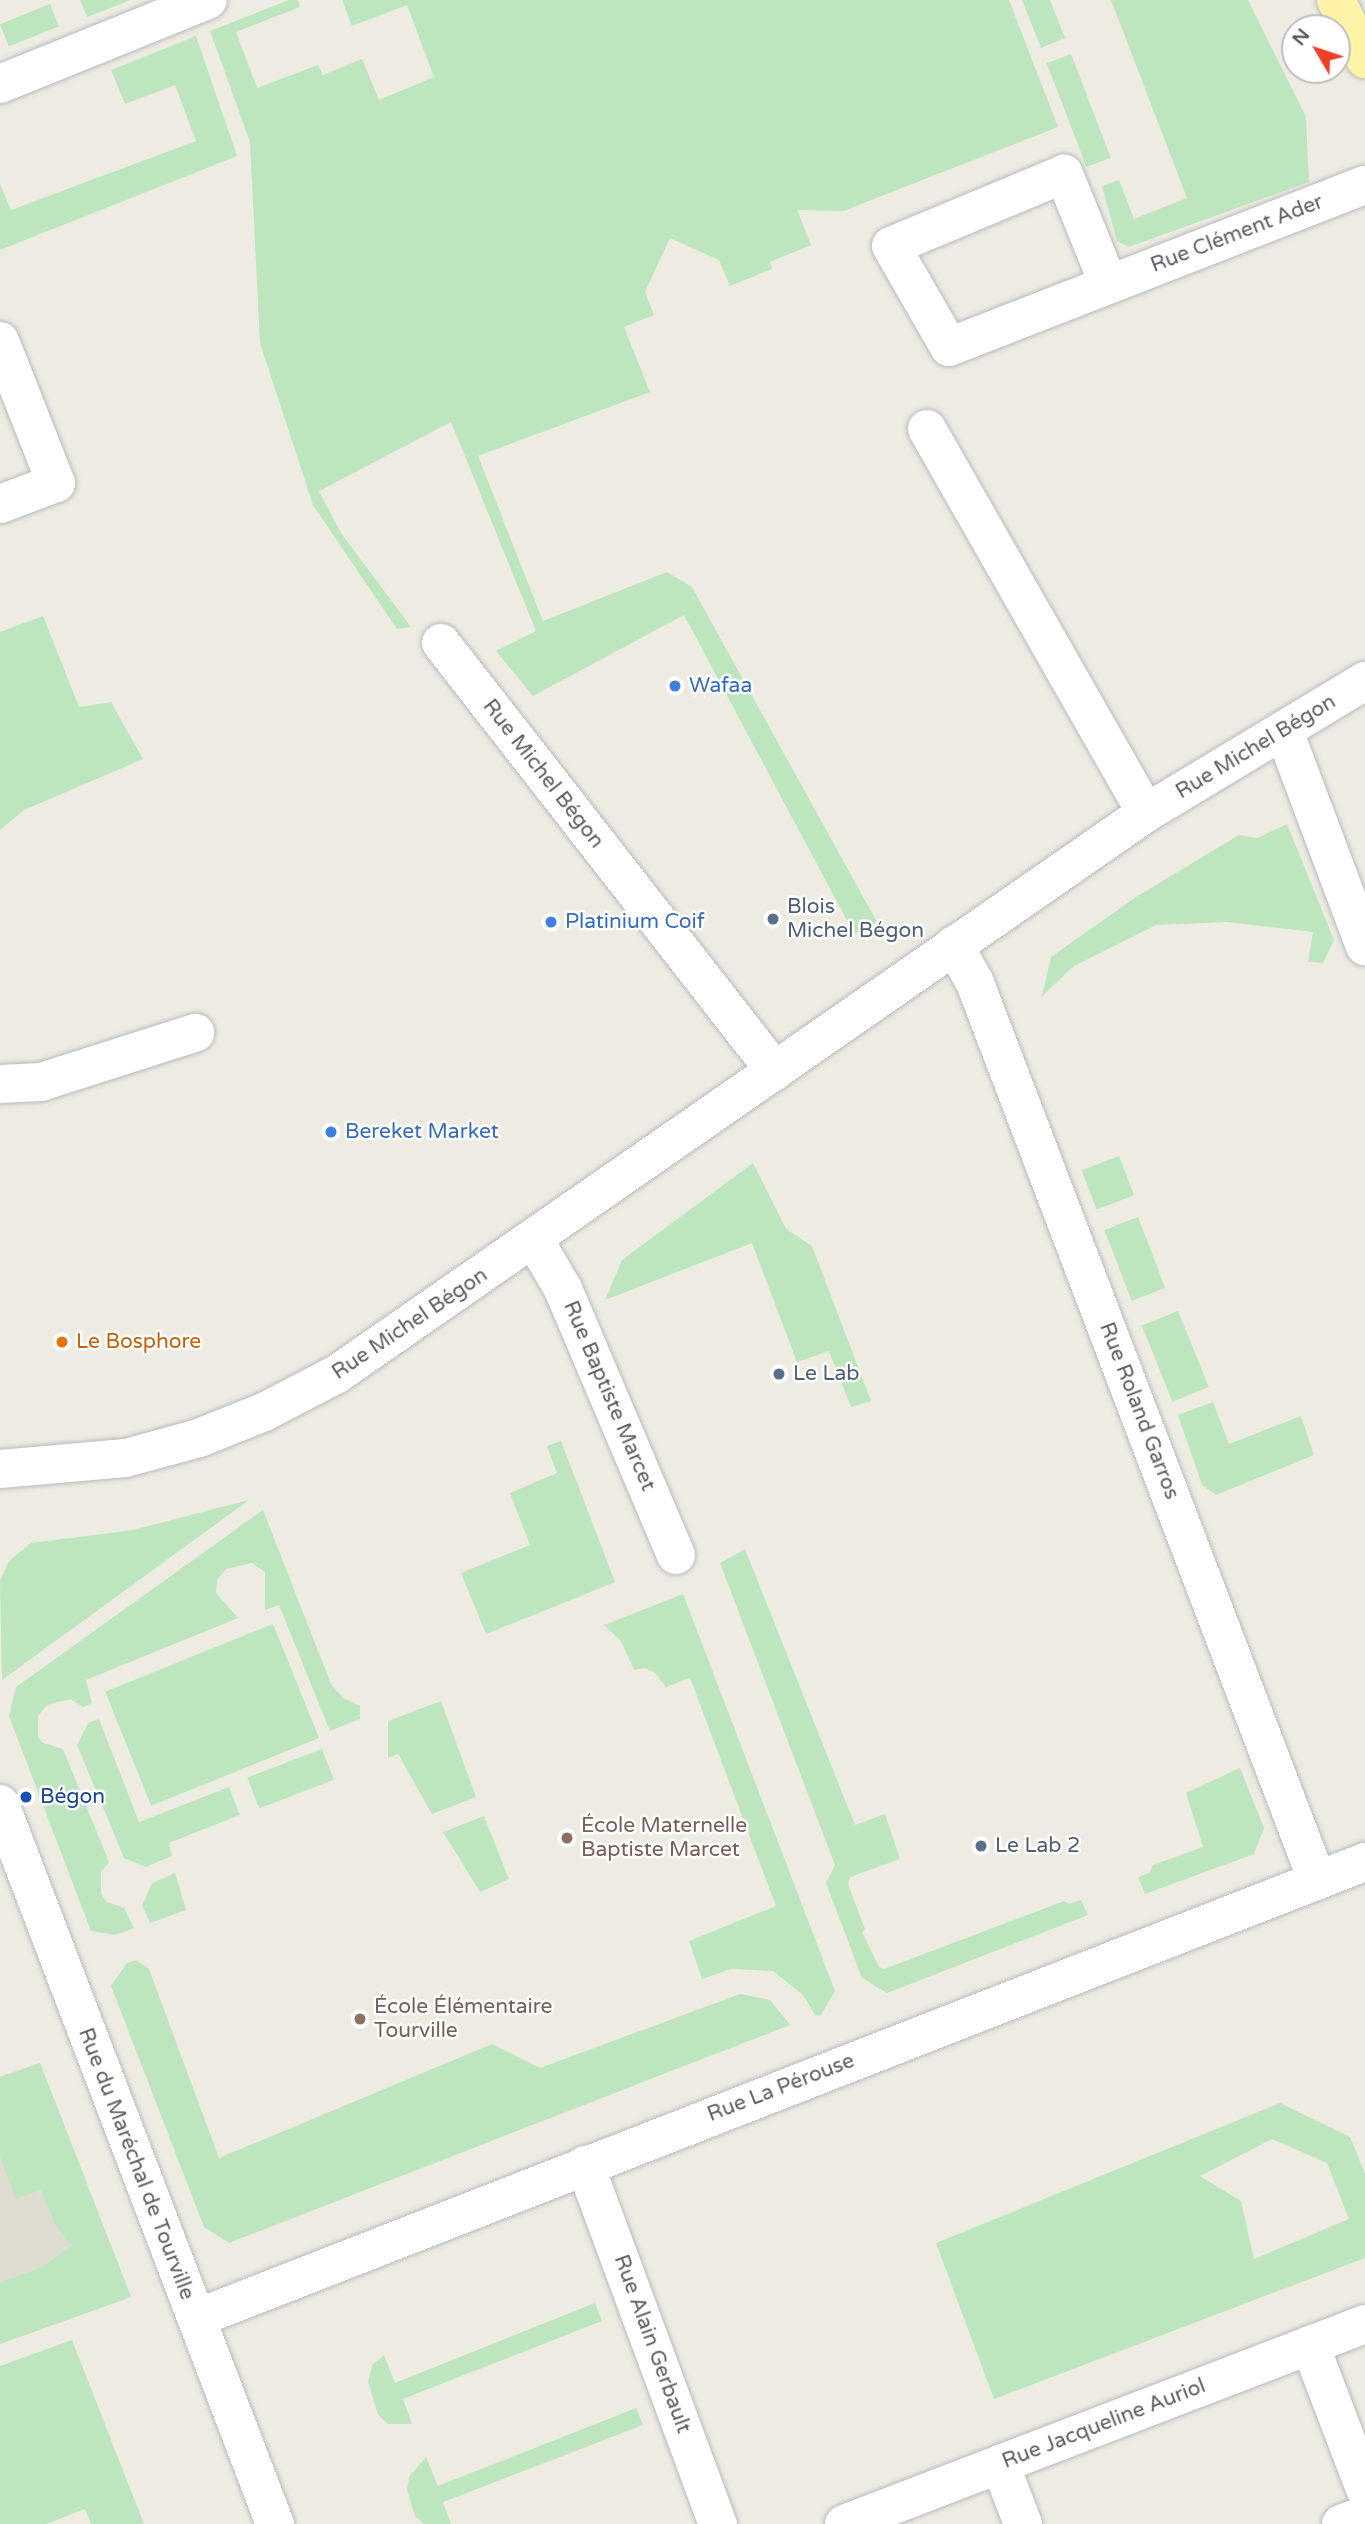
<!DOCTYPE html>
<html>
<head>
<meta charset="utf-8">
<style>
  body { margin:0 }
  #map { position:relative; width:1365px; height:2524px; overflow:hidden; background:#eeebe2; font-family:"Varela Round",sans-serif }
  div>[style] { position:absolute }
  .education>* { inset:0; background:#dedbd0 }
  .green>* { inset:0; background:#bde6bf; transform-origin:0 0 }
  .roads { filter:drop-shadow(0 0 2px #b7babf) drop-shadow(0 0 2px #b7babf) }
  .minor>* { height:38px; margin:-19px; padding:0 19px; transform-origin:19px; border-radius:19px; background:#fff }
  .major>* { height:38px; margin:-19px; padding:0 19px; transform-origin:19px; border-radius:19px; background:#fff4a5 }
  .dots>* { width:19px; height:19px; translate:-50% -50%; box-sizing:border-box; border:4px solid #fff; border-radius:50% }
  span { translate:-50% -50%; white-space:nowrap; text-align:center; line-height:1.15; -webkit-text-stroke:5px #fff; paint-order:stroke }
  .street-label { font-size:21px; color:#5a5e63 }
  .shop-label { font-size:21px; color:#366cbe }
  .left { translate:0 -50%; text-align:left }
  .service-label { font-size:21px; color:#4e5e75 }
  .food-label { font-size:21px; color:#c56008 }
  .transit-label { font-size:21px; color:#164399 }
  .education-label { font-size:21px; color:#785e54 }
  .north { position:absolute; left:1281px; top:14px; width:70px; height:70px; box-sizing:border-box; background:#fff; border:2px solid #bdbfc1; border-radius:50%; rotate:309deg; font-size:19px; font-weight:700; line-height:28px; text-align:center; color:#5a5e63 }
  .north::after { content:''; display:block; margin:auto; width:24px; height:32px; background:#ee3f27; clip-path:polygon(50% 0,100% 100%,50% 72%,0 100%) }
</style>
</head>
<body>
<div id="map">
  <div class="education">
    <i style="clip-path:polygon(40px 2063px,131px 2297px,0 2344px,0 2077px)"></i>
  </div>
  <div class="green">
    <i style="clip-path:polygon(80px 0,131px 0,87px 17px)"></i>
    <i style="clip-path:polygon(289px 0,298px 0,300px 7px,236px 32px,257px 88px,318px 65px,323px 75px,362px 59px,379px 100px,434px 77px,407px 5px,352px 26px,342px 0,1009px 0,1058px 127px,843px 211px,797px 210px,811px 245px,770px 262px,772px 269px,730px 286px,719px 260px,670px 238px,645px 292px,654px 315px,624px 327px,650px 392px,478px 456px,543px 621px,667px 572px,692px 587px,877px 922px,860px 933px,840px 934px,851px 928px,684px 615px,533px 696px,496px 651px,536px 631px,451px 422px,319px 491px,341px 533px,411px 627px,397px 629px,313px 505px,260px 343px,250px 142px,210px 31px)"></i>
    <i style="clip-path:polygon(1022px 0,1050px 0,1065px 38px,1041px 48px)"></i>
    <i style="clip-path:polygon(1111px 0,1248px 0,1306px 117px,1309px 182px,1129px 247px,1117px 241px,1102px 186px,1119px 180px,1134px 219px,1187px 198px)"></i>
    <i style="left:50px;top:4px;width:24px;height:54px;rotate:68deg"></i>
    <i style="clip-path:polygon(196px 36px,237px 156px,0 250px,0 184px,11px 210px,196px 141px,175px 85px,125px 104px,111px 70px)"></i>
    <i style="left:1071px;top:54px;width:111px;height:26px;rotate:69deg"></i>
    <i style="clip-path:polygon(43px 616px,79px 707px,111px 702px,143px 759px,24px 810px,0 830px,0 632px)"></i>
    <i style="clip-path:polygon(1287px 824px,1334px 940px,1323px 963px,1308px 962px,1313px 932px,1227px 922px,1156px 925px,1074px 966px,1042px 996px,1051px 957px,1136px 897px,1239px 835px,1257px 838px)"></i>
    <i style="left:1119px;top:1156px;width:42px;height:40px;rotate:69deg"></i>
    <i style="clip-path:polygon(753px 1163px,786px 1229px,812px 1246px,871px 1401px,851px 1407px,829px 1351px,797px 1362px,752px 1243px,605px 1300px,622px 1260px)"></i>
    <i style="left:1138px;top:1217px;width:76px;height:36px;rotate:69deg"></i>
    <i style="left:1178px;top:1311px;width:82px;height:39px;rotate:68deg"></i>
    <i style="clip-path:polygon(1213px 1402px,1229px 1444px,1301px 1416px,1314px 1455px,1216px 1495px,1202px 1485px,1178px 1415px)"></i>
    <i style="clip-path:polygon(561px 1441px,615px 1582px,486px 1634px,461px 1573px,530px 1545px,510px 1493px,557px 1473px,547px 1446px)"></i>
    <i style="clip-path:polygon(249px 1500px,2px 1680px,0 1581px,9px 1561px,31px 1543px,133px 1530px)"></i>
    <i style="clip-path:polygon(263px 1510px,331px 1684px,343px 1698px,360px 1706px,360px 1719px,330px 1731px,279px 1605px,265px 1610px,265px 1572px,252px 1563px,226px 1569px,217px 1580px,216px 1593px,238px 1618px,86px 1680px,92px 1703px,83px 1707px,70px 1699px,47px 1705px,38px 1716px,38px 1737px,43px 1743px,63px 1749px,109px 1862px,101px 1872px,101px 1894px,107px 1902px,124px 1908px,134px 1928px,116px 1935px,91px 1931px,9px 1716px,16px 1687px)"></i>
    <i style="clip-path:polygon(745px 1549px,855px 1825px,885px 1814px,900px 1859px,850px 1877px,848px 1884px,865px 1929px,862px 1932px,879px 1967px,884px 1969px,1064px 1901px,1069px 1904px,1081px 1900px,1088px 1915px,887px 1993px,862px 1978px,826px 1883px,835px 1865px,720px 1563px)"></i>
    <i style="clip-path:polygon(683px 1594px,835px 1991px,821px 2015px,816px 2016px,803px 1995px,773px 1971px,731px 1969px,702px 1979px,689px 1941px,776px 1906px,690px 1678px,666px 1687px,655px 1673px,645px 1668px,634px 1670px,621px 1641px,604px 1625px)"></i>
    <i style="left:273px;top:1624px;width:123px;height:181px;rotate:68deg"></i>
    <i style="clip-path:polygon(441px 1701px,476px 1797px,432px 1814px,398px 1754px,388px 1758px,388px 1721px)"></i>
    <i style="clip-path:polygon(99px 1719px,139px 1822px,229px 1787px,240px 1815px,169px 1843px,172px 1856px,146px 1867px,124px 1858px,77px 1745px,88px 1723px)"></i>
    <i style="left:322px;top:1749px;width:33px;height:80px;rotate:69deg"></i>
    <i style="clip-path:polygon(1240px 1768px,1264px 1828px,1254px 1854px,1145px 1894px,1138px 1877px,1149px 1873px,1153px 1865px,1203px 1847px,1186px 1793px)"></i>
    <i style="clip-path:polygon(484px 1816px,509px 1879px,480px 1892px,443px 1832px)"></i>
    <i style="clip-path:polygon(175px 1873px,186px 1910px,150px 1923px,142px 1905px,152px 1883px)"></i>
    <i style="clip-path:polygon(136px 1960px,149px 1969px,219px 2158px,492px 2044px,540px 2068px,740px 1994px,770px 2000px,790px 2025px,229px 2243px,204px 2227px,111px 1986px,127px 1963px)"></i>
    <i style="clip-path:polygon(40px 2063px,131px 2297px,0 2344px,0 2283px,42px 2267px,72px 2246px,55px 2224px,41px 2190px,16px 2199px,0 2156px,0 2077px)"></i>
    <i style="clip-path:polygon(evenodd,1280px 2103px,1350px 2137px,1365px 2174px,1365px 2258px,994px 2399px,936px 2243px,1280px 2103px,1272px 2139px,1327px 2163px,1349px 2219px,1254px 2259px,1241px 2201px,1200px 2176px,1272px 2139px)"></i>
    <i style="clip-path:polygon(595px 2303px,602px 2321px,403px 2399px,412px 2424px,388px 2424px,378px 2415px,368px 2381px,373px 2364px,384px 2355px,395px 2383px)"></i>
    <i style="clip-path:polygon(72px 2340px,144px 2524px,91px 2524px,85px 2509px,46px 2524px,0 2524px,0 2366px)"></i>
    <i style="clip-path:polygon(636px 2408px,643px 2425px,443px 2502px,451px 2524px,424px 2524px,415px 2516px,407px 2490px,409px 2477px,426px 2457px,438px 2486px)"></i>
  </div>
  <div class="roads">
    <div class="minor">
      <i style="left:0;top:84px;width:224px;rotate:-22deg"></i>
      <i style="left:1108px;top:283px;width:118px;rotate:-112deg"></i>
      <i style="left:1064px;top:174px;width:187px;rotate:157.4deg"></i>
      <i style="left:891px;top:246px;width:116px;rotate:60.1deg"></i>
      <i style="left:949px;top:347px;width:446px;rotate:-21.3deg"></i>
      <i style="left:0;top:341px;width:153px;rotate:68.5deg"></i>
      <i style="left:56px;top:483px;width:60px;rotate:159.4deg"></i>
      <i style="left:927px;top:429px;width:442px;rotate:60.3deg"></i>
      <i style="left:441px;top:643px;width:543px;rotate:52.03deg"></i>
      <i style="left:1284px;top:731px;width:230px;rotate:69.4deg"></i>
      <i style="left:954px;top:945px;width:43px;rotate:61.1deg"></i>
      <i style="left:975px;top:983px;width:960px;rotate:69.13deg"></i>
      <i style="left:0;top:1084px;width:41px;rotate:-2.8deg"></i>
      <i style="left:41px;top:1082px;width:162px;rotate:-17.7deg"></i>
      <i style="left:535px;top:1241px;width:56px;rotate:59.7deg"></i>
      <i style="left:563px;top:1289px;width:289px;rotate:67deg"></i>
      <i style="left:0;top:1469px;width:126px;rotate:-5deg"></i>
      <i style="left:126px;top:1458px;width:76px;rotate:-15.3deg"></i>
      <i style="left:199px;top:1438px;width:70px;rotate:-21.8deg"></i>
      <i style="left:264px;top:1412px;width:82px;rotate:-27.5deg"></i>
      <i style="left:337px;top:1374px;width:984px;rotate:-34.74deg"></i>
      <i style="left:1146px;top:813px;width:256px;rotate:-31.1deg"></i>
      <i style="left:0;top:1804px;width:771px;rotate:69.1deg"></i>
      <i style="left:585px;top:2165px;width:383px;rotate:69.7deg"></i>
      <i style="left:197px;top:2318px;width:1254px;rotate:-21.33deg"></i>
      <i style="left:1310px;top:2345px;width:154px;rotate:69.1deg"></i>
      <i style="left:1000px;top:2464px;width:64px;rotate:69deg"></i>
      <i style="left:844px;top:2524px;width:558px;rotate:-21deg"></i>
      <i style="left:1341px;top:2524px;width:26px;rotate:-21deg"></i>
    </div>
    <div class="major">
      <i style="left:1336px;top:0;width:66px;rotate:63.8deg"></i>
    </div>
  </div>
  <div class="dots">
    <i style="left:675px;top:686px;background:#3f7fe0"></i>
    <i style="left:773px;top:919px;background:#5c6f8a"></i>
    <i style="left:551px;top:922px;background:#3f7fe0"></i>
    <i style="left:331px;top:1132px;background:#3f7fe0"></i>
    <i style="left:62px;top:1342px;background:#e8710a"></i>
    <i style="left:779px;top:1374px;background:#5c6f8a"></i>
    <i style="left:26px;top:1797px;background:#1a4fb4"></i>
    <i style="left:567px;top:1838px;background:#8d6e63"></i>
    <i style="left:981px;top:1846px;background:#5c6f8a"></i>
    <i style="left:360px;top:2019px;background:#8d6e63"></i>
  </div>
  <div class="street-label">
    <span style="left:1237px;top:234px;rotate:-21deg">Rue Clément Ader</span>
    <span style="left:1256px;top:747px;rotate:-31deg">Rue Michel Bégon</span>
    <span style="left:543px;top:774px;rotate:52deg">Rue Michel Bégon</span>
    <span style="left:410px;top:1324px;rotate:-34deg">Rue Michel Bégon</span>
    <span style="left:609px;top:1396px;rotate:67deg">Rue Baptiste Marcet</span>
    <span style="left:1139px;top:1411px;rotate:69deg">Rue Roland Garros</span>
    <span style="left:781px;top:2088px;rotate:-21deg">Rue La Pérouse</span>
    <span style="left:136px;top:2164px;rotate:69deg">Rue du Maréchal de Tourville</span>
    <span style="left:652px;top:2344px;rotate:70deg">Rue Alain Gerbault</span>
    <span style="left:1104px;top:2424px;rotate:-21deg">Rue Jacqueline Auriol</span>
  </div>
  <div class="shop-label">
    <span class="left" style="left:689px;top:686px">Wafaa</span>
    <span class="left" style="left:565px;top:922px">Platinium Coif</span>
    <span class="left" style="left:345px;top:1132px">Bereket Market</span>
  </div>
  <div class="service-label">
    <span class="left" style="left:787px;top:919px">Blois<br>Michel Bégon</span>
    <span class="left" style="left:793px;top:1374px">Le Lab</span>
    <span class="left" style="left:995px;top:1846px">Le Lab 2</span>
  </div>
  <div class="food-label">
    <span class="left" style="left:76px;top:1342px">Le Bosphore</span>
  </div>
  <div class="transit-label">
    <span class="left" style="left:40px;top:1797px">Bégon</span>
  </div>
  <div class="education-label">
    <span class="left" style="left:581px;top:1838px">École Maternelle<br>Baptiste Marcet</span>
    <span class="left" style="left:374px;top:2019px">École Élémentaire<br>Tourville</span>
  </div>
  <div class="north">N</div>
</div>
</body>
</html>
